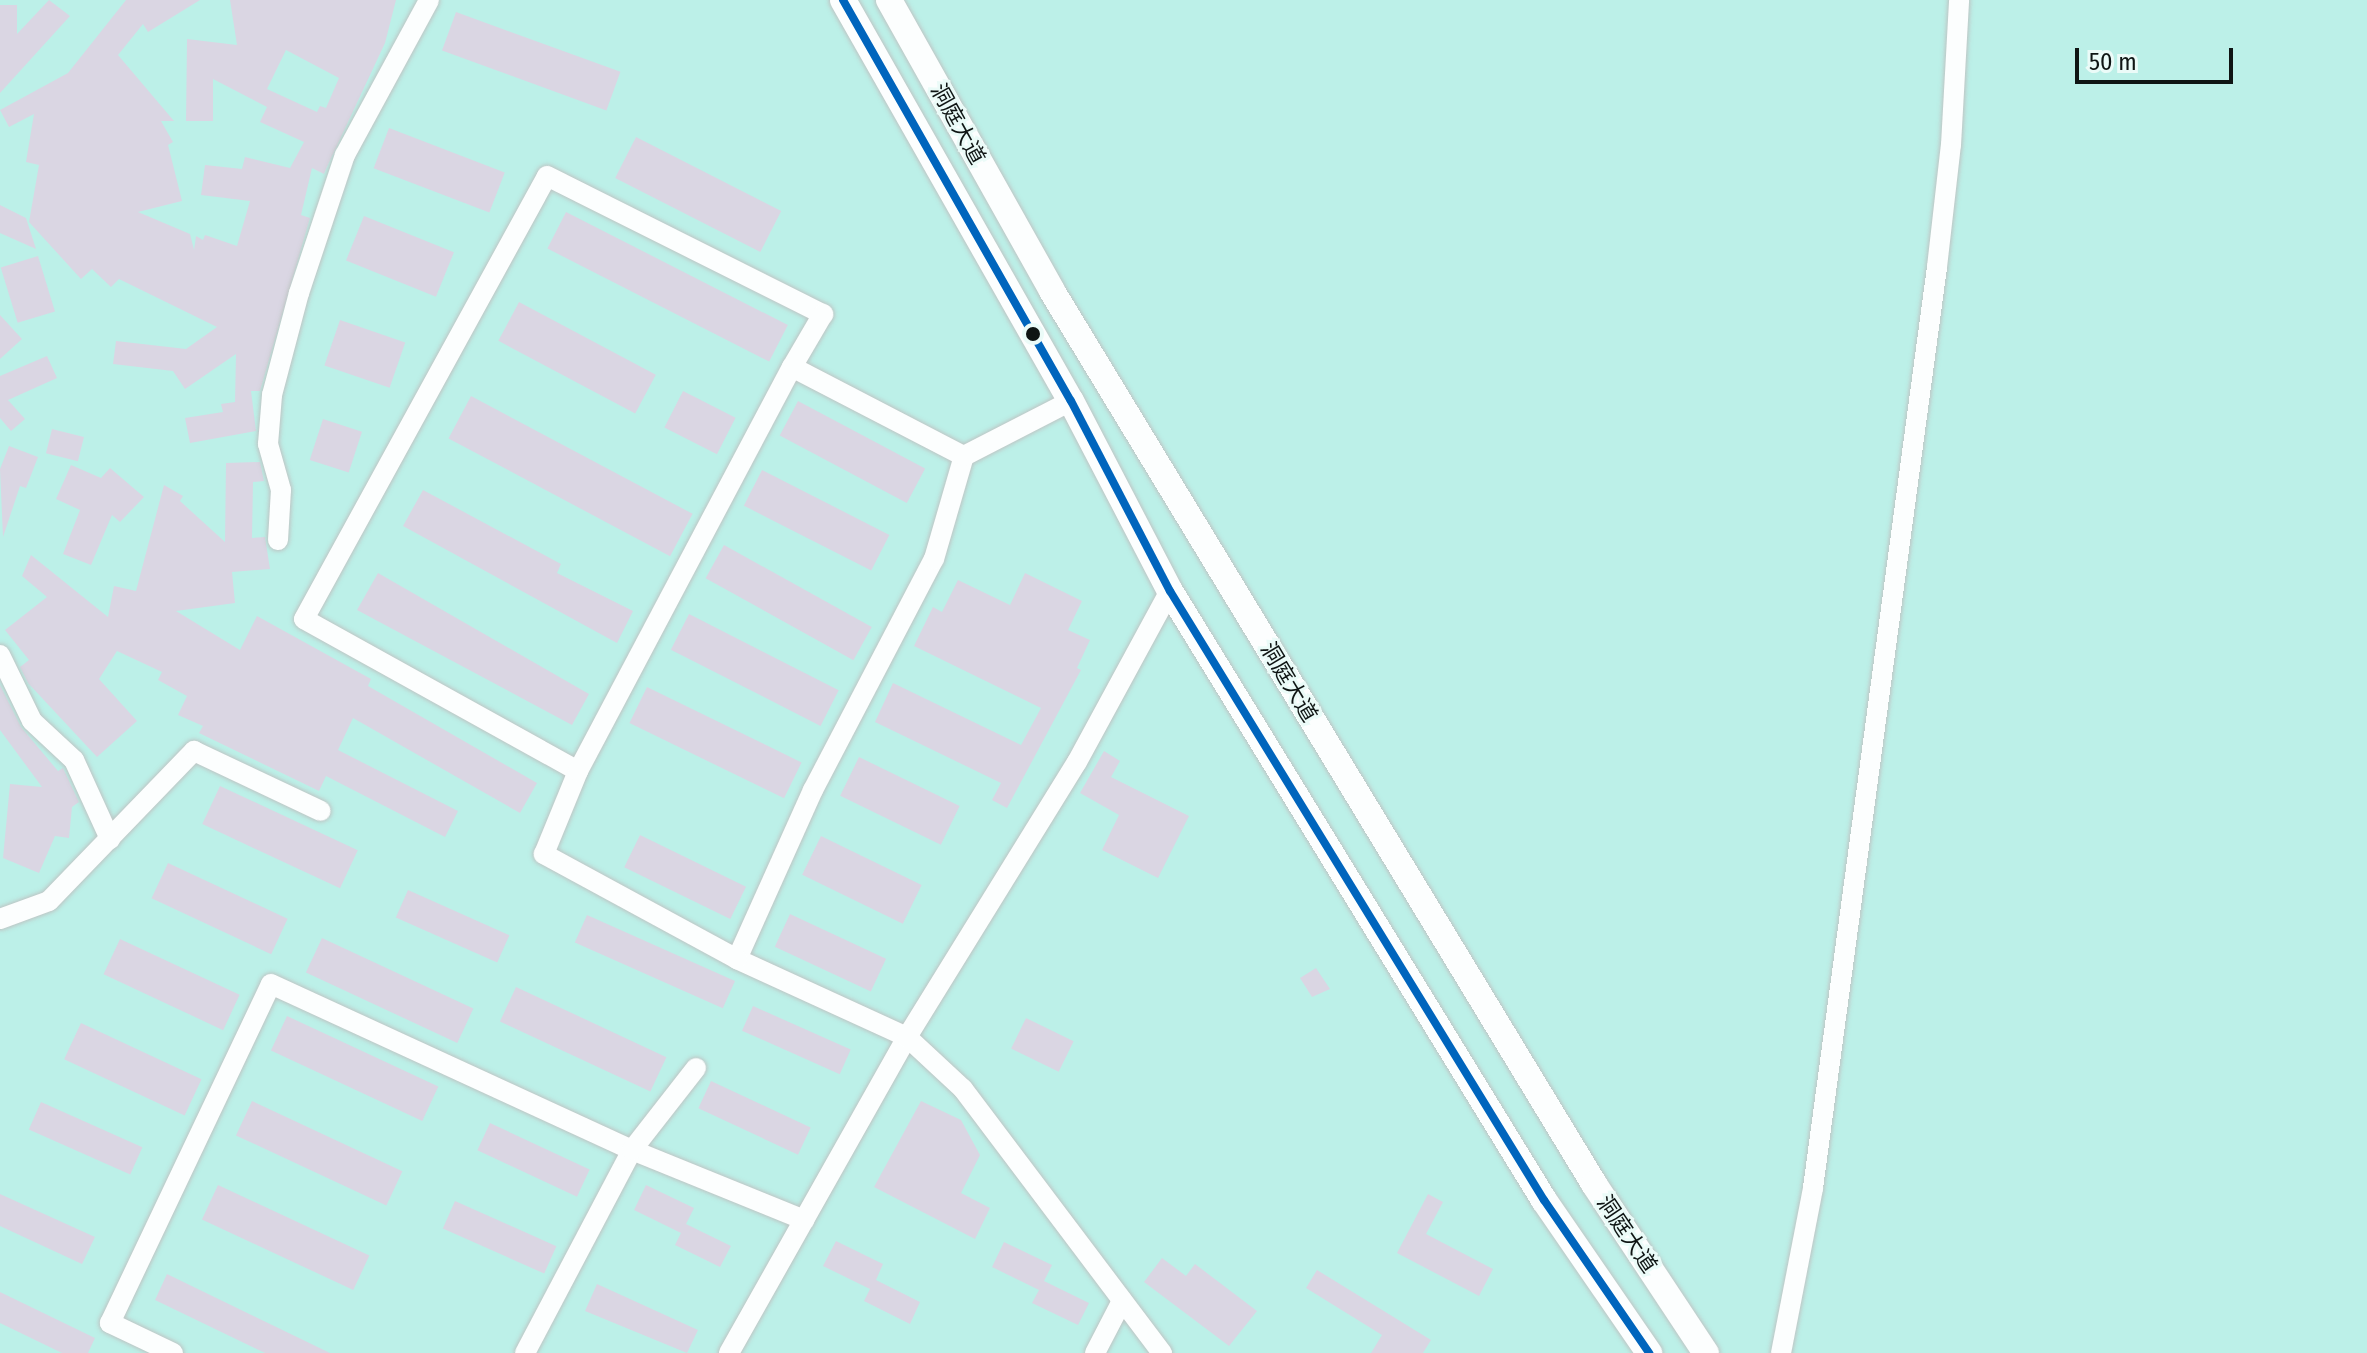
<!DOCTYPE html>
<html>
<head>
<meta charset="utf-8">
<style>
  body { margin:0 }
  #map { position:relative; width:2367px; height:1353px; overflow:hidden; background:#eef8f6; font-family:"Fira Sans Condensed","Noto Sans SC",sans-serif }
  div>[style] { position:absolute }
  .green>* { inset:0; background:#bcf0e8; transform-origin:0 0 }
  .building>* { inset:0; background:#dad6e3; transform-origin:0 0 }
  .roads { filter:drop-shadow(0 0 2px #bec5c4) drop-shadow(0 0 2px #bec5c4) }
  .minor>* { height:20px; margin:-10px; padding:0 10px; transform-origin:10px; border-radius:10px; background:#fcfefe }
  .major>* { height:26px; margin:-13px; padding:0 13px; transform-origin:13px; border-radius:13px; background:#fcfefe }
  .bus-1>* { height:8px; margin:-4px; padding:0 4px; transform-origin:4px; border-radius:4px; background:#0065bd }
  .dots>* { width:22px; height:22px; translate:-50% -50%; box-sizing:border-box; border:4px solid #ebfbf8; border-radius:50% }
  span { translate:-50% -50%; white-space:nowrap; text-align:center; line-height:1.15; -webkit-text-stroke:6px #ebfbf8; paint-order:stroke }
  .street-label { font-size:22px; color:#0f1514 }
  .scale { position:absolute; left:2075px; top:48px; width:158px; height:36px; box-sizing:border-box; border:4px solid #0f1514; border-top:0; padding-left:10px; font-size:24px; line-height:28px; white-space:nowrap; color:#0f1514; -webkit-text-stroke:6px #ebfbf8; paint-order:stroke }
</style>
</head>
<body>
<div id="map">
  <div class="green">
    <i style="left:0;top:0;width:2367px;height:1353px"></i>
  </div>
  <div class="building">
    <i style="clip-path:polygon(49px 0,70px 16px,0 93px,0 5px,17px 5px,17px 34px)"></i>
    <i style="clip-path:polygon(evenodd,126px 0,200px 0,148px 32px,143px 24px,118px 55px,174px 121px,161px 121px,173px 142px,168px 145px,182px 201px,138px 212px,190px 234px,194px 250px,196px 236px,203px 240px,205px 235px,237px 246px,250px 201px,201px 195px,205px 165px,242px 169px,245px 157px,290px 168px,304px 142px,260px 122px,267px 107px,213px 79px,213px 121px,186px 121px,187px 39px,237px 45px,230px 0,396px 0,385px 43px,327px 167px,324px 174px,312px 168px,301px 215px,310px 218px,260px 391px,251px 391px,256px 431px,190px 443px,185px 418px,223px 412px,221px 404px,235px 402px,236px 354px,185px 389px,173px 371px,113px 364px,116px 341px,186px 349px,217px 327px,119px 279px,111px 287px,92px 269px,81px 279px,29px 222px,39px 165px,26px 162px,34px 114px,9px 127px,0 110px,68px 73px,126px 0,286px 50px,339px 78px,326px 108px,320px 106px,317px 112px,267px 89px,286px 50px)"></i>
    <i style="left:456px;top:12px;width:175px;height:41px;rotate:20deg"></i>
    <i style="left:389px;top:128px;width:124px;height:43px;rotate:21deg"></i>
    <i style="left:636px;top:137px;width:163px;height:46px;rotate:27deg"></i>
    <i style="clip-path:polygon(0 205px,26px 218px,36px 249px,0 233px)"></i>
    <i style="left:566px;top:212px;width:249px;height:41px;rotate:27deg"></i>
    <i style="left:364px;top:216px;width:97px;height:48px;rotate:22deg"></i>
    <i style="left:38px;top:256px;width:58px;height:39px;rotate:73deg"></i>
    <i style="left:519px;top:302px;width:155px;height:44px;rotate:28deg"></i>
    <i style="clip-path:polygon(0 315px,22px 339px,0 359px)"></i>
    <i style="left:340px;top:320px;width:69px;height:48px;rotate:19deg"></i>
    <i style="clip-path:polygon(47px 356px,57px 378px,8px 400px,25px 419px,11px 431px,0 418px,0 376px)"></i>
    <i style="left:683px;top:391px;width:59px;height:41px;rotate:27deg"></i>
    <i style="left:471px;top:396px;width:251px;height:48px;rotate:28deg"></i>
    <i style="left:798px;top:401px;width:144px;height:39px;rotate:28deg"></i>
    <i style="left:323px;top:419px;width:41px;height:43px;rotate:18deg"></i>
    <i style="left:52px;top:429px;width:33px;height:25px;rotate:14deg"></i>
    <i style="clip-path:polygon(9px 446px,38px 457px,26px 488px,20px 486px,3px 537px,0 469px)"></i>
    <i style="clip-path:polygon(260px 462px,264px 481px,253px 482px,252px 538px,265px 537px,270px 569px,232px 572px,235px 603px,176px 611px,240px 650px,257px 616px,371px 679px,368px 686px,537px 783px,520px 813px,353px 718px,338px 750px,458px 811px,445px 837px,326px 776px,319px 791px,199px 733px,203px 726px,178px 715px,187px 696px,158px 680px,162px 672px,117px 651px,99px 679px,137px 721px,97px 757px,28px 683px,20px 667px,29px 660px,5px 630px,47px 597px,22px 576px,31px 555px,108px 617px,114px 586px,136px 591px,164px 485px,183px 496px,180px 501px,225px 542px,226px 463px)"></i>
    <i style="clip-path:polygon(71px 465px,101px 478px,110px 468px,144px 497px,120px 522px,112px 515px,91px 565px,63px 554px,80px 510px,56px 499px)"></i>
    <i style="left:762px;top:470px;width:143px;height:40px;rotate:27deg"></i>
    <i style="clip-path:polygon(423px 490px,561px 564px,557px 573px,633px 611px,617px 643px,403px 526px)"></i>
    <i style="left:724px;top:545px;width:169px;height:38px;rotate:29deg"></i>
    <i style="clip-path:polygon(378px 573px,589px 694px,572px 725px,357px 610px)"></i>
    <i style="clip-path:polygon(1025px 573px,1082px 601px,1068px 630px,1090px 640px,1077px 668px,1081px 670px,1007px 808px,992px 800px,1001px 783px,875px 722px,893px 683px,1021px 745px,1041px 708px,914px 646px,933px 607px,942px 612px,958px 580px,1010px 605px)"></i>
    <i style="left:689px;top:614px;width:168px;height:40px;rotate:27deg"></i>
    <i style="clip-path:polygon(0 685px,21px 727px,58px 771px,63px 768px,79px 802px,72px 807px,69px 838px,55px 836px,39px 873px,3px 858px,10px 784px,42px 787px,0 730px)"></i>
    <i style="left:647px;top:687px;width:172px;height:40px;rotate:26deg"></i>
    <i style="clip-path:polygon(1104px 751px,1120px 761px,1111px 777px,1189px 816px,1158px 878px,1102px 850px,1119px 815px,1080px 793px)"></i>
    <i style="left:859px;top:757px;width:112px;height:43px;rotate:26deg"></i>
    <i style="left:220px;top:786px;width:152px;height:42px;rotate:25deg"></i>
    <i style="left:640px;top:835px;width:118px;height:36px;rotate:26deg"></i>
    <i style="left:821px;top:836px;width:112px;height:43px;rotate:26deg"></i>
    <i style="left:168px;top:863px;width:132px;height:39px;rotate:25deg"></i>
    <i style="left:408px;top:890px;width:111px;height:30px;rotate:24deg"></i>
    <i style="left:790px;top:914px;width:106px;height:36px;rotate:25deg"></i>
    <i style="left:587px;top:915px;width:162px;height:30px;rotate:24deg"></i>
    <i style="left:322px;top:938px;width:167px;height:38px;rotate:25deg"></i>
    <i style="left:120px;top:939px;width:132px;height:39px;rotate:25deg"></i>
    <i style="clip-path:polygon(1316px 968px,1330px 989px,1312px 997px,1300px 978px)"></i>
    <i style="left:516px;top:987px;width:166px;height:38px;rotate:25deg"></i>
    <i style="left:753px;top:1006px;width:107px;height:27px;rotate:24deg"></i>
    <i style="left:287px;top:1016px;width:167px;height:38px;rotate:25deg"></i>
    <i style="left:1026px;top:1018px;width:53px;height:34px;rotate:26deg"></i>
    <i style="left:81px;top:1023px;width:133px;height:40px;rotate:25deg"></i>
    <i style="left:711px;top:1081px;width:110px;height:30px;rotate:25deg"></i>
    <i style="left:252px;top:1101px;width:166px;height:38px;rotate:25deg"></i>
    <i style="clip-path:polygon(921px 1101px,961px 1120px,980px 1155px,961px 1193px,990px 1208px,975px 1239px,874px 1187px)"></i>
    <i style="left:41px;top:1102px;width:111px;height:30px;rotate:24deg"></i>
    <i style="left:490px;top:1123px;width:110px;height:30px;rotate:25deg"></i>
    <i style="left:218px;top:1185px;width:167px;height:38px;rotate:25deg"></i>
    <i style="clip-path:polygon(646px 1185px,694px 1208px,686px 1224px,731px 1246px,720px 1267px,675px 1245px,681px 1233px,634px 1210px)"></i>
    <i style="clip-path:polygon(0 1194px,95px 1237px,82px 1264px,0 1226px)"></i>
    <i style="clip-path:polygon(1428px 1194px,1443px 1202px,1426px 1234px,1493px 1269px,1479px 1296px,1397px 1253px)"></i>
    <i style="left:455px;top:1201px;width:111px;height:30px;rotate:24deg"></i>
    <i style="clip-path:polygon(836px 1241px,883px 1264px,876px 1280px,920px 1302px,910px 1324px,864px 1301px,870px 1289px,823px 1266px)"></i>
    <i style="clip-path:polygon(1004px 1242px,1052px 1265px,1044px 1281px,1089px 1303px,1078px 1325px,1032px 1303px,1039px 1290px,992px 1267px)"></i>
    <i style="clip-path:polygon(1162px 1258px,1186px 1276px,1195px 1264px,1257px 1311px,1229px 1346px,1144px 1282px)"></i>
    <i style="clip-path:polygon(1317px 1270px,1431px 1340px,1423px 1353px,1371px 1353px,1382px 1335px,1306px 1288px)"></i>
    <i style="clip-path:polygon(167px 1274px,330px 1353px,265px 1353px,155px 1300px)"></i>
    <i style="clip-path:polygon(597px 1284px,698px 1330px,687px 1353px,585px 1311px)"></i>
    <i style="clip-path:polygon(0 1292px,95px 1338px,88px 1353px,62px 1353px,0 1323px)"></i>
  </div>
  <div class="roads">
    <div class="minor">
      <i style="left:278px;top:540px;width:50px;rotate:-86.6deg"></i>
      <i style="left:281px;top:490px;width:48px;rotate:-105.8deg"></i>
      <i style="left:268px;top:444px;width:49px;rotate:-85.3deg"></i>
      <i style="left:272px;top:395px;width:106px;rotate:-75.2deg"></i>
      <i style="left:299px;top:293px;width:145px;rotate:-71.6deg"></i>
      <i style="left:345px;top:155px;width:176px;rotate:-61.5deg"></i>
      <i style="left:0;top:655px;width:73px;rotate:64.1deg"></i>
      <i style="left:32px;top:721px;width:57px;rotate:42.9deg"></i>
      <i style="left:74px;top:760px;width:87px;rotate:65.5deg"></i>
      <i style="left:578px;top:771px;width:313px;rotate:-151deg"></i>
      <i style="left:304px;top:619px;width:505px;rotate:-61.25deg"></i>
      <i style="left:547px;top:176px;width:309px;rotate:26.6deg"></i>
      <i style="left:823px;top:314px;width:61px;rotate:120.3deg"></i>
      <i style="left:0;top:919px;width:52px;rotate:-20.2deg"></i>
      <i style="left:49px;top:901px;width:209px;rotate:-46deg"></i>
      <i style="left:194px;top:751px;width:140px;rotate:25.3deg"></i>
      <i style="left:737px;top:959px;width:185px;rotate:-65.8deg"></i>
      <i style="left:813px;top:790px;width:261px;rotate:-62.4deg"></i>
      <i style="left:934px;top:559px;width:107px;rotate:-73.8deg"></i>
      <i style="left:173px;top:1353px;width:70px;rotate:-154.5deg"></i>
      <i style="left:110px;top:1323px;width:375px;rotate:-64.6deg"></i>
      <i style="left:271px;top:984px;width:397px;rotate:24.7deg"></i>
      <i style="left:632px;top:1150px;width:186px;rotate:22.1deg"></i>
      <i style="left:525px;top:1353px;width:229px;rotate:-62.2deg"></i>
      <i style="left:632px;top:1150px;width:104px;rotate:-52deg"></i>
      <i style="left:729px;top:1353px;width:363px;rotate:-60.6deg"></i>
      <i style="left:907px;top:1037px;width:187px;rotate:-155.4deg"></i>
      <i style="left:737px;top:959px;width:220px;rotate:-151.5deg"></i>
      <i style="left:544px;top:854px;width:90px;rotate:-67.7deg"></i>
      <i style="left:578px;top:771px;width:457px;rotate:-62.1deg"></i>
      <i style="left:792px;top:367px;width:194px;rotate:27.4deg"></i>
      <i style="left:964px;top:456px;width:120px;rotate:-27.2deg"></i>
      <i style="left:1095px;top:1353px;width:59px;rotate:-62.6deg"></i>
      <i style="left:1162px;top:1353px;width:331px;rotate:-127deg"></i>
      <i style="left:963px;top:1089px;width:76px;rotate:-137.1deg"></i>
      <i style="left:907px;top:1037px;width:323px;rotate:-58.3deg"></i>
      <i style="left:1077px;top:762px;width:195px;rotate:-61.5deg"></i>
      <i style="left:1781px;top:1353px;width:168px;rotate:-79deg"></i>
      <i style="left:1813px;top:1188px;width:929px;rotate:-82.33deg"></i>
      <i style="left:1937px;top:267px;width:123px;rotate:-83.5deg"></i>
      <i style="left:1951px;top:145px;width:145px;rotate:-86.8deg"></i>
    </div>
    <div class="major">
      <i style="left:843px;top:0;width:461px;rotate:60.4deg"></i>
      <i style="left:1071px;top:401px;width:214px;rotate:62.5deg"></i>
      <i style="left:1170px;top:591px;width:715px;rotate:58.45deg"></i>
      <i style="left:1544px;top:1200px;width:186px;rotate:55.5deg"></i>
      <i style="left:889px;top:0;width:334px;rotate:60.7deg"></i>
      <i style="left:1052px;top:291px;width:1045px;rotate:58.74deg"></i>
      <i style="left:1594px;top:1184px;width:203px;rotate:56.5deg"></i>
    </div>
  </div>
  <div class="bus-1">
    <i style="left:843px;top:0;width:461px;rotate:60.4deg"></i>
    <i style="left:1071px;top:401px;width:214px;rotate:62.5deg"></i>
    <i style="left:1170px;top:591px;width:715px;rotate:58.45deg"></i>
    <i style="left:1544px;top:1200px;width:186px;rotate:55.5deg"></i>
  </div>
  <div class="dots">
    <i style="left:1033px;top:334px;background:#0f1514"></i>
  </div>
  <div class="street-label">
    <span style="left:958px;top:124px;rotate:61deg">洞庭大道</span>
    <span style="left:1289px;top:682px;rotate:59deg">洞庭大道</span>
    <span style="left:1627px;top:1234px;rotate:56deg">洞庭大道</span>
  </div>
  <div class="scale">50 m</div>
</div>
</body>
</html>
